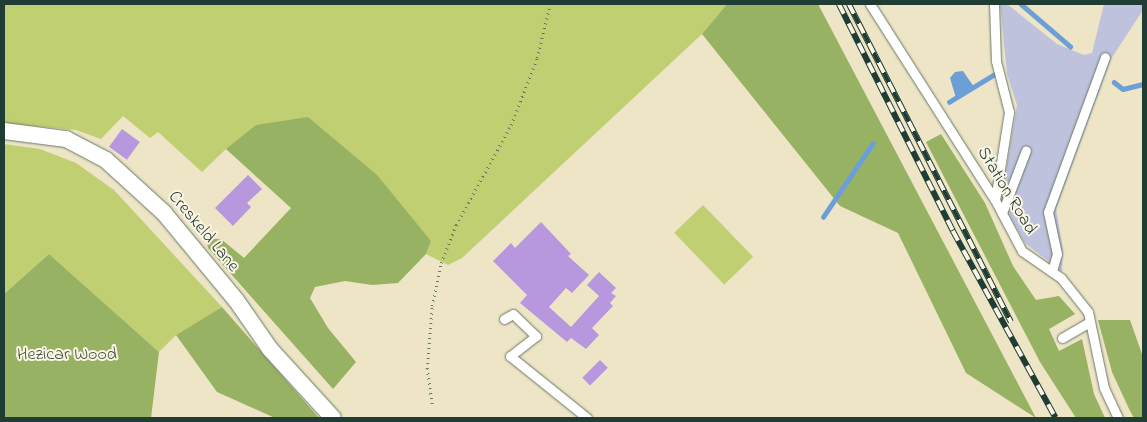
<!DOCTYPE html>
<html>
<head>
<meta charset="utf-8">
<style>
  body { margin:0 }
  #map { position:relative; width:1147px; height:422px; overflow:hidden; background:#ede5c5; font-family:"Indie Flower",sans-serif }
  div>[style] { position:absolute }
  .industrial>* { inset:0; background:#bfc2dd }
  .green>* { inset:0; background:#bfcf71; transform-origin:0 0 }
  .forest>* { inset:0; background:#97b263 }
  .water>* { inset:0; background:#6c9fd7 }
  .stream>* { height:4.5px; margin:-2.25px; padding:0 2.25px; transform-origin:2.25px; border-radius:2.25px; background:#6c9fd7 }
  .building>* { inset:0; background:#b798df; transform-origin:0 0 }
  .path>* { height:2.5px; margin-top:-1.25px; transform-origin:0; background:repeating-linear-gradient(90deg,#677867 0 1px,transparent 0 5px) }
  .roads { filter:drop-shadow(0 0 1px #677867) drop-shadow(0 0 1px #677867) }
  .lane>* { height:9px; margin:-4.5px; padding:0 4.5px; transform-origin:4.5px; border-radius:4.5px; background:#fff }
  .street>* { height:16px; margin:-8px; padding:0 8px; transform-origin:8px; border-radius:8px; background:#fff }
  .rail>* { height:5.5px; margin-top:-2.75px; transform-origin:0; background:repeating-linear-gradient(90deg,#fcf5e5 0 11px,#1f3d34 0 22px); box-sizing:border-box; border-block:1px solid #1f3d34 }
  span { translate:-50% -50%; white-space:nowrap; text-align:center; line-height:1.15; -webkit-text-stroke:4px #fcf5e5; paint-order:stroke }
  .street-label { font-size:18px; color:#1f3d34 }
  .park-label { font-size:18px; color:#3f5a40 }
  .frame { position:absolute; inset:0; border:5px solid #1f3d34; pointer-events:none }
</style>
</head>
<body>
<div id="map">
  <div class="industrial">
    <i style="clip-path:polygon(1000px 4px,1007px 4px,1057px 44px,1084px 55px,1092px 53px,1104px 4px,1143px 4px,1143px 10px,1111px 59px,1056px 209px,1063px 250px,1062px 272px,1025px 243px,1001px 200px,1017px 105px,1007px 74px)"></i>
  </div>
  <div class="green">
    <i style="clip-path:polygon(4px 4px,727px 4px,702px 34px,462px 258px,448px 265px,426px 254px,431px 240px,226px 149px,202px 172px,158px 132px,150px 138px,123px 116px,101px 139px,76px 130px,4px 123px)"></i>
    <i style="clip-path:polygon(4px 144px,40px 149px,76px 163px,114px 190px,222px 307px,176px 335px,159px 352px,49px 254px,4px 294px)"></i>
    <i style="left:703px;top:205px;width:72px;height:40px;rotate:46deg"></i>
  </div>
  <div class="forest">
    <i style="clip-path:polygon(727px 4px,818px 4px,1036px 418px,966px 373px,898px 233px,840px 206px,702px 34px)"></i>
    <i style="clip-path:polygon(308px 117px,377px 175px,431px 241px,426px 254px,398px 283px,372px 285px,345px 281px,315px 287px,310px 298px,328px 328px,356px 362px,333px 389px,208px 248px,206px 239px,221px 239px,244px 258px,291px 208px,226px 149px,256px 125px)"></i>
    <i style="clip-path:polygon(941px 134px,985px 203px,1013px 266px,1036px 300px,1059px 296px,1075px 314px,1049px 329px,1059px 351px,1082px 339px,1094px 394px,1105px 418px,1076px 418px,1040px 362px,926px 142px)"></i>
    <i style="clip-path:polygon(49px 254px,159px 352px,151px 418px,4px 418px,4px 294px)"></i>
    <i style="clip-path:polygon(222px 307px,319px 418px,275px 418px,217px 392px,176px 335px)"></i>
    <i style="clip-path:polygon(1098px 320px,1130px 320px,1143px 357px,1143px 418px,1134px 418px,1130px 411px,1112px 372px)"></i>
  </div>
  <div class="water">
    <i style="clip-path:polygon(963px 71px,974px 87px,956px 98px,950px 78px,955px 72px)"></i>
  </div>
  <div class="stream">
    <i style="left:1021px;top:4px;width:65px;rotate:40.6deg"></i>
    <i style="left:1114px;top:82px;width:11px;rotate:38deg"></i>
    <i style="left:1123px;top:89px;width:21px;rotate:-14deg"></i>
    <i style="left:949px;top:102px;width:52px;rotate:-31.5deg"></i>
    <i style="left:823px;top:217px;width:89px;rotate:-56deg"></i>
  </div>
  <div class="building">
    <i style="left:122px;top:129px;width:22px;height:22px;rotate:36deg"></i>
    <i style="clip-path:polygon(248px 175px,262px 189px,247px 203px,251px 207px,233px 226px,215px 208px)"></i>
    <i style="clip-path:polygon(541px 222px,571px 254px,568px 256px,589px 275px,572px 293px,566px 288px,549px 307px,571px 327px,599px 296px,587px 285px,599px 272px,616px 288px,611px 293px,616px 296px,610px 303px,613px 306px,592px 328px,599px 335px,586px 349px,571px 338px,567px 342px,520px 303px,527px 295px,493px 261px,511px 243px,515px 248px)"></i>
    <i style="left:600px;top:360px;width:11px;height:25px;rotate:45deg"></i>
  </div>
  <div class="path">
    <i style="left:432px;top:404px;width:35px;rotate:-98deg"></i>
    <i style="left:427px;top:369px;width:63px;rotate:-85.5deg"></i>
    <i style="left:432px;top:306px;width:44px;rotate:-78.2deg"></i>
    <i style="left:441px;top:263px;width:41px;rotate:-68.5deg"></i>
    <i style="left:456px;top:225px;width:114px;rotate:-61.2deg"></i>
    <i style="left:511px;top:125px;width:72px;rotate:-68.8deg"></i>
    <i style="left:537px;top:58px;width:56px;rotate:-76.5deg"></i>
  </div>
  <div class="roads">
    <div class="lane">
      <i style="left:870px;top:4px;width:232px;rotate:57.5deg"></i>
      <i style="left:995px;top:200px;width:58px;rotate:62.1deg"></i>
      <i style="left:1022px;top:251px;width:47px;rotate:34.7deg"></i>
      <i style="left:1061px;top:278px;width:43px;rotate:51.5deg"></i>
      <i style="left:1088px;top:312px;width:78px;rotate:78.1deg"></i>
      <i style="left:1104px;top:388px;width:33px;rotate:65deg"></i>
      <i style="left:994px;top:4px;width:57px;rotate:88deg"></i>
      <i style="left:996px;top:61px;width:53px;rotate:75.7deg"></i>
      <i style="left:1009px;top:112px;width:89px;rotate:99deg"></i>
      <i style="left:1002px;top:213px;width:67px;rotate:-69.1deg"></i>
      <i style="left:1052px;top:271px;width:18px;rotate:-74deg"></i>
      <i style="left:1057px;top:254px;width:43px;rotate:-102.1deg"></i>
      <i style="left:1048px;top:212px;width:165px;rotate:-69.8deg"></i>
      <i style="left:504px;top:319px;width:10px;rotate:-29deg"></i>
      <i style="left:513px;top:314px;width:32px;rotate:44deg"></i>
      <i style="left:536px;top:336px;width:33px;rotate:142deg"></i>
      <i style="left:510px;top:356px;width:99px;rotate:38.8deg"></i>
      <i style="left:1062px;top:338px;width:32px;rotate:-30deg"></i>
    </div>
    <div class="street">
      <i style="left:4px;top:131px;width:63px;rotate:7.4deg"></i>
      <i style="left:66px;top:139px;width:45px;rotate:27.7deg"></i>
      <i style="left:106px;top:160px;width:79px;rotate:42.4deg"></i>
      <i style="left:164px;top:213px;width:113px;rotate:50.4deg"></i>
      <i style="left:236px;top:300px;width:60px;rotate:55.2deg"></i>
      <i style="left:270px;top:349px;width:93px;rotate:47.6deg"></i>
    </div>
  </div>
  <div class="rail">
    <i style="left:839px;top:4px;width:254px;rotate:63.3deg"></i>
    <i style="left:953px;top:231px;width:213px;rotate:61.2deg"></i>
    <i style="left:849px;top:4px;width:357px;rotate:63deg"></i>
  </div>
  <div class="street-label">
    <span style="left:1006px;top:191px;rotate:59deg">Station Road</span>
    <span style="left:203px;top:232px;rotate:50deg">Creskeld Lane</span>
  </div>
  <div class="park-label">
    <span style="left:67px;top:355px">Hezicar Wood</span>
  </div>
  <div class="frame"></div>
</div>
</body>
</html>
